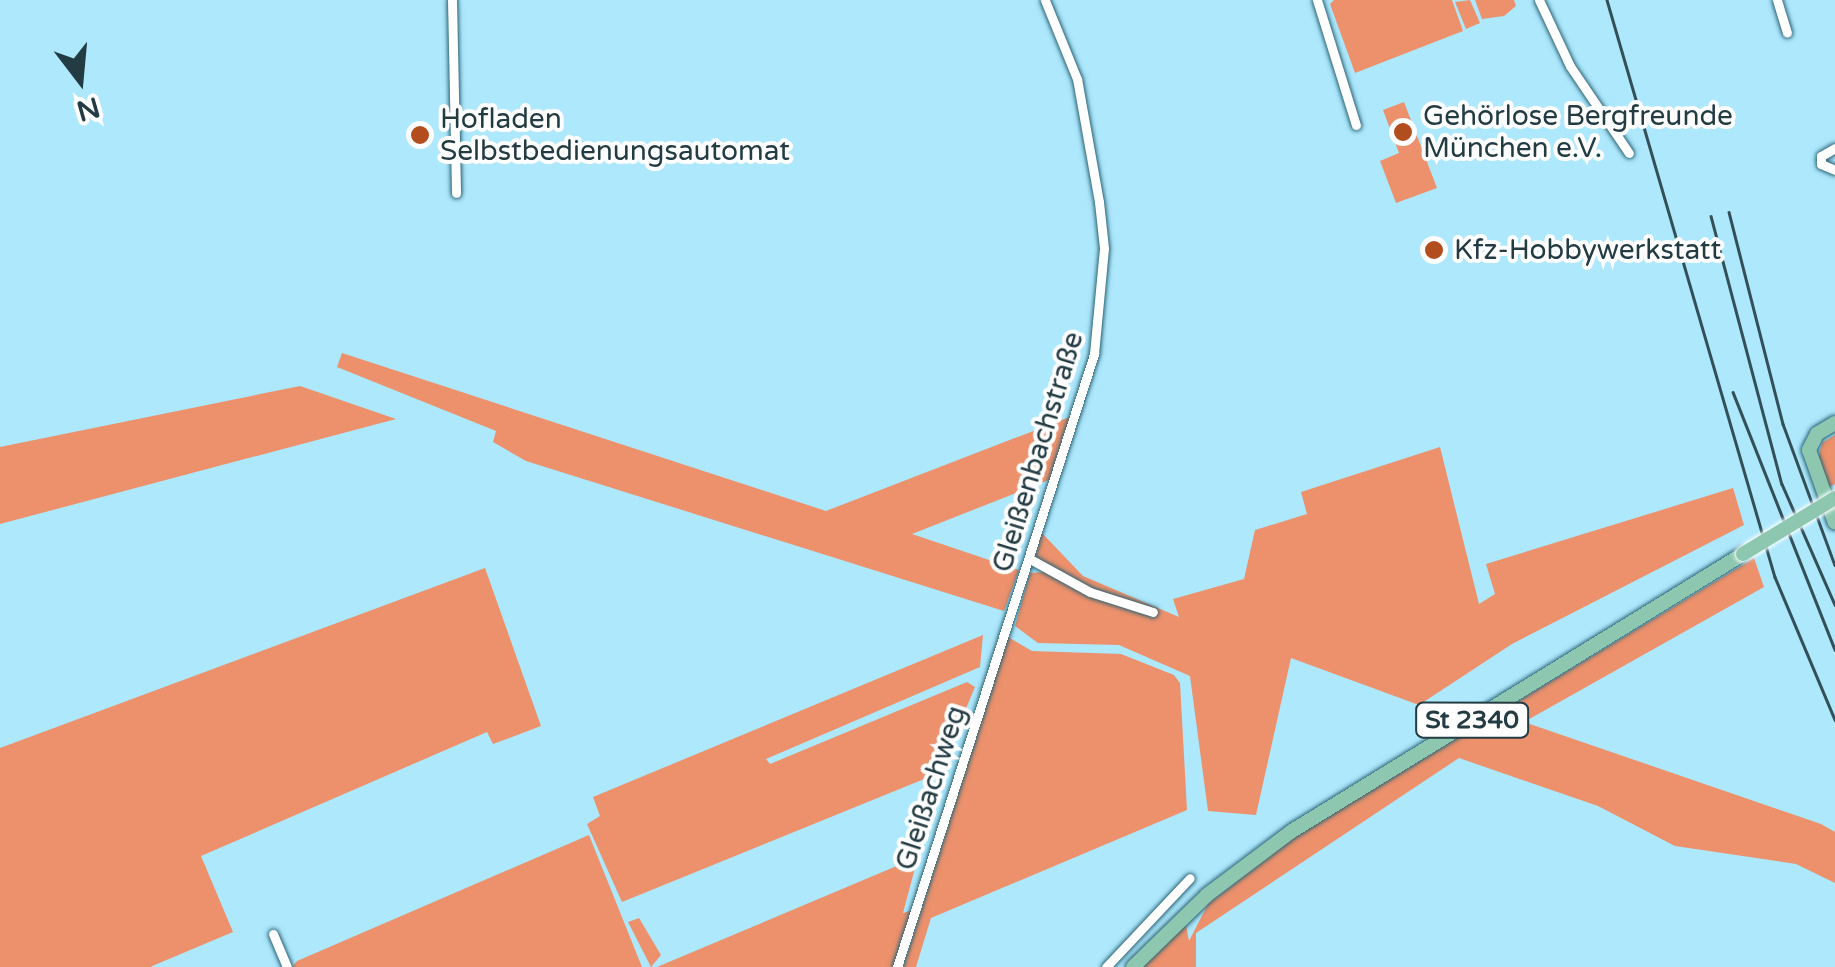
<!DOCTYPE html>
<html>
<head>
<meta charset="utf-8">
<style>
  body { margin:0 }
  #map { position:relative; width:1835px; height:967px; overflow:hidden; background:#ade8fd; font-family:"Varela Round",sans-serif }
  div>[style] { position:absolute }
  .green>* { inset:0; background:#ec916c }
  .roads { filter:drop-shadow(0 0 2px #2a6375) drop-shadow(0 0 2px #2a6375) }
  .street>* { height:9px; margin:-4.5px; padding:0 4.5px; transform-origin:4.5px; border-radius:4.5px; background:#fff }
  .primary>* { height:14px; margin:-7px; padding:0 7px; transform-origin:7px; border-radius:7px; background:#8dc7af }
  .rail>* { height:2.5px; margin:-1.25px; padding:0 1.25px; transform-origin:1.25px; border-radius:1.25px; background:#335059 }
  .bridges { filter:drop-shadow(0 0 2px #fff) drop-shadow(0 0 2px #fff) }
  .primary-bridge>* { height:14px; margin:-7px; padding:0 7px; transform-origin:7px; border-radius:7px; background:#8dc7af }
  .dots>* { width:28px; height:28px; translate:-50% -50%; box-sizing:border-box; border:5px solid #fefefe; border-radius:50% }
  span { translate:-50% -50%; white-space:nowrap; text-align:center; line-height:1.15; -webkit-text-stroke:8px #fefefe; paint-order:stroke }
  .shield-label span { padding:2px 8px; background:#fefefe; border:2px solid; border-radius:8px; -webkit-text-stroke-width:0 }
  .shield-label { font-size:25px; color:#233b43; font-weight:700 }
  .poi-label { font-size:28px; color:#233b43 }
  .left { translate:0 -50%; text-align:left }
  .street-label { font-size:28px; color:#233b43 }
  .north { position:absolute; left:30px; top:30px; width:100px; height:100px; -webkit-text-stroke:8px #fefefe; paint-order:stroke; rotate:164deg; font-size:28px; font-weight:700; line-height:40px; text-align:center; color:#233b43 }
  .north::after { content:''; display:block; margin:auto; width:35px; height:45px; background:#233b43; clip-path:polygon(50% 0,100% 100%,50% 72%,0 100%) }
</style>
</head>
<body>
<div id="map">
  <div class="green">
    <i style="clip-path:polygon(1334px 0,1452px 0,1463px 31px,1355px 73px,1330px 4px)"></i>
    <i style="clip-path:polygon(1470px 0,1480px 23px,1466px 29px,1455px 2px)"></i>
    <i style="clip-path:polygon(1475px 0,1514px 0,1516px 6px,1504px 16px,1482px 19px)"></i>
    <i style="clip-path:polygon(1404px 102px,1437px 188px,1396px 203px,1380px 161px,1399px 153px,1383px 110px)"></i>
    <i style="clip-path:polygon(342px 353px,826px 511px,1072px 416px,1054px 478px,912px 534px,1019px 570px,1004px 611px,526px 461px,493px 442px,496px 431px,337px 367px)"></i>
    <i style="clip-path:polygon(300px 386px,396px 419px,0 524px,0 447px)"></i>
    <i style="clip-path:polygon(1835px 435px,1835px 484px,1828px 488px,1818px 459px,1822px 443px)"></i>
    <i style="clip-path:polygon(1440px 447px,1479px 604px,1495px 594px,1486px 564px,1733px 488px,1744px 525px,1512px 644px,1419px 705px,1291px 658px,1256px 815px,1208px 811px,1190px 676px,1119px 645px,1038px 643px,1015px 626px,1030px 573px,1043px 572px,1046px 565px,1035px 557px,1042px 533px,1083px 576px,1179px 617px,1173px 599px,1244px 579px,1255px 530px,1307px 514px,1301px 492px)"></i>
    <i style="clip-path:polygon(1754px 558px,1764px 587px,1524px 722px,1821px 824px,1835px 832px,1835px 883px,1796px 864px,1675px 846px,1598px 806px,1459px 758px,1196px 933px,1196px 967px,1140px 967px,1186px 925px,1189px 941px,1208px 904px,1296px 836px)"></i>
    <i style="clip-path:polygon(485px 568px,541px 726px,493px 744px,487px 732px,201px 856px,233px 932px,150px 967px,0 967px,0 748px)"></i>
    <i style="clip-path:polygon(983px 635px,980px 667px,766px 759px,770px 764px,967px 682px,975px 687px,939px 773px,622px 902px,587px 824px,600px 816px,593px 797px)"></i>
    <i style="clip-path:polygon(1008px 637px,1032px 651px,1121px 654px,1174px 675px,1180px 683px,1187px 810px,931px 918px,916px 967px,903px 967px)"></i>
    <i style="clip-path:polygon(589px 835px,642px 967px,292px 967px,297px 961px)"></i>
    <i style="clip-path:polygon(918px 857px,903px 913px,913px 910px,895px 967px,657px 967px)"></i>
    <i style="clip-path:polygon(639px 918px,661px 955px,651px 967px,628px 922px)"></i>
  </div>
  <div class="roads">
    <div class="street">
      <i style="left:452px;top:0;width:193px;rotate:88.8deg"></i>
      <i style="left:1317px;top:0;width:131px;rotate:72.7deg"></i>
      <i style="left:1539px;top:0;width:73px;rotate:64.8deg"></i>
      <i style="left:1570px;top:66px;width:105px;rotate:55.9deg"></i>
      <i style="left:1777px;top:0;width:34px;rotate:73deg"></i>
      <i style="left:1835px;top:148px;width:16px;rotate:150deg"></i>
      <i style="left:1821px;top:156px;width:8px;rotate:90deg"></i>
      <i style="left:1821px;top:164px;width:15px;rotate:23deg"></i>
      <i style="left:1030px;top:559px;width:68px;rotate:28.8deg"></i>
      <i style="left:1090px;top:592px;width:66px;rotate:17.6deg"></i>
      <i style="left:273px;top:934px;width:36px;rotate:67deg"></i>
      <i style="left:897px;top:967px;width:644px;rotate:-72.18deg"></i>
      <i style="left:1094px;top:354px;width:106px;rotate:-84.6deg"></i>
      <i style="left:1104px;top:248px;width:46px;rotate:-96.2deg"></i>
      <i style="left:1099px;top:202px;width:125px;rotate:-100.1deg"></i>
      <i style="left:1077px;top:79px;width:85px;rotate:-112.1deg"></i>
      <i style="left:1106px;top:967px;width:122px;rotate:-46.7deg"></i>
    </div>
    <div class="primary">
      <i style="left:1835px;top:423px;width:21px;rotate:149deg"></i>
      <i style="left:1817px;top:434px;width:18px;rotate:117deg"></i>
      <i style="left:1809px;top:450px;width:77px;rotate:70.4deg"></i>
      <i style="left:1133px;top:967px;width:103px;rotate:-44.2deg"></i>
      <i style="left:1207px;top:895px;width:106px;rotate:-37deg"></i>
      <i style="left:1292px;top:831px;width:529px;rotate:-31.56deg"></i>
    </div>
  </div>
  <div class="rail">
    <i style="left:1607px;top:0;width:601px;rotate:73.77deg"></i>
    <i style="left:1775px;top:577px;width:155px;rotate:67.2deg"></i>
    <i style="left:1729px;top:212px;width:219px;rotate:75.7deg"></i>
    <i style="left:1783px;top:424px;width:150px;rotate:69.8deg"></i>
    <i style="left:1711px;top:216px;width:277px;rotate:75.2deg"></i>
    <i style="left:1782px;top:484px;width:132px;rotate:66.3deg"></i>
    <i style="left:1733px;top:392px;width:277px;rotate:68.4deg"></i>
  </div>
  <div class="bridges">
    <div class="primary-bridge">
      <i style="left:1743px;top:554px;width:108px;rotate:-31.3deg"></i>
    </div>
  </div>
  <div class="dots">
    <i style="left:1403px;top:132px;background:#b24d1e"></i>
    <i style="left:420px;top:135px;background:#b24d1e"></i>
    <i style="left:1434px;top:250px;background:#b24d1e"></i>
  </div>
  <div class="shield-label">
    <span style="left:1472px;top:720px">St 2340</span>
  </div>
  <div class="poi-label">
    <span class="left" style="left:1423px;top:132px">Gehörlose Bergfreunde<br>München e.V.</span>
    <span class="left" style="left:440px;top:135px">Hofladen<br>Selbstbedienungsautomat</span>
    <span class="left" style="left:1454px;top:250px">Kfz-Hobbywerkstatt</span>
  </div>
  <div class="street-label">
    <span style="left:1038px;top:452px;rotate:-73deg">Gleißenbachstraße</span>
    <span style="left:931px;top:788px;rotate:-72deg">Gleißachweg</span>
  </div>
  <div class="north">N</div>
</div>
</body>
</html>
